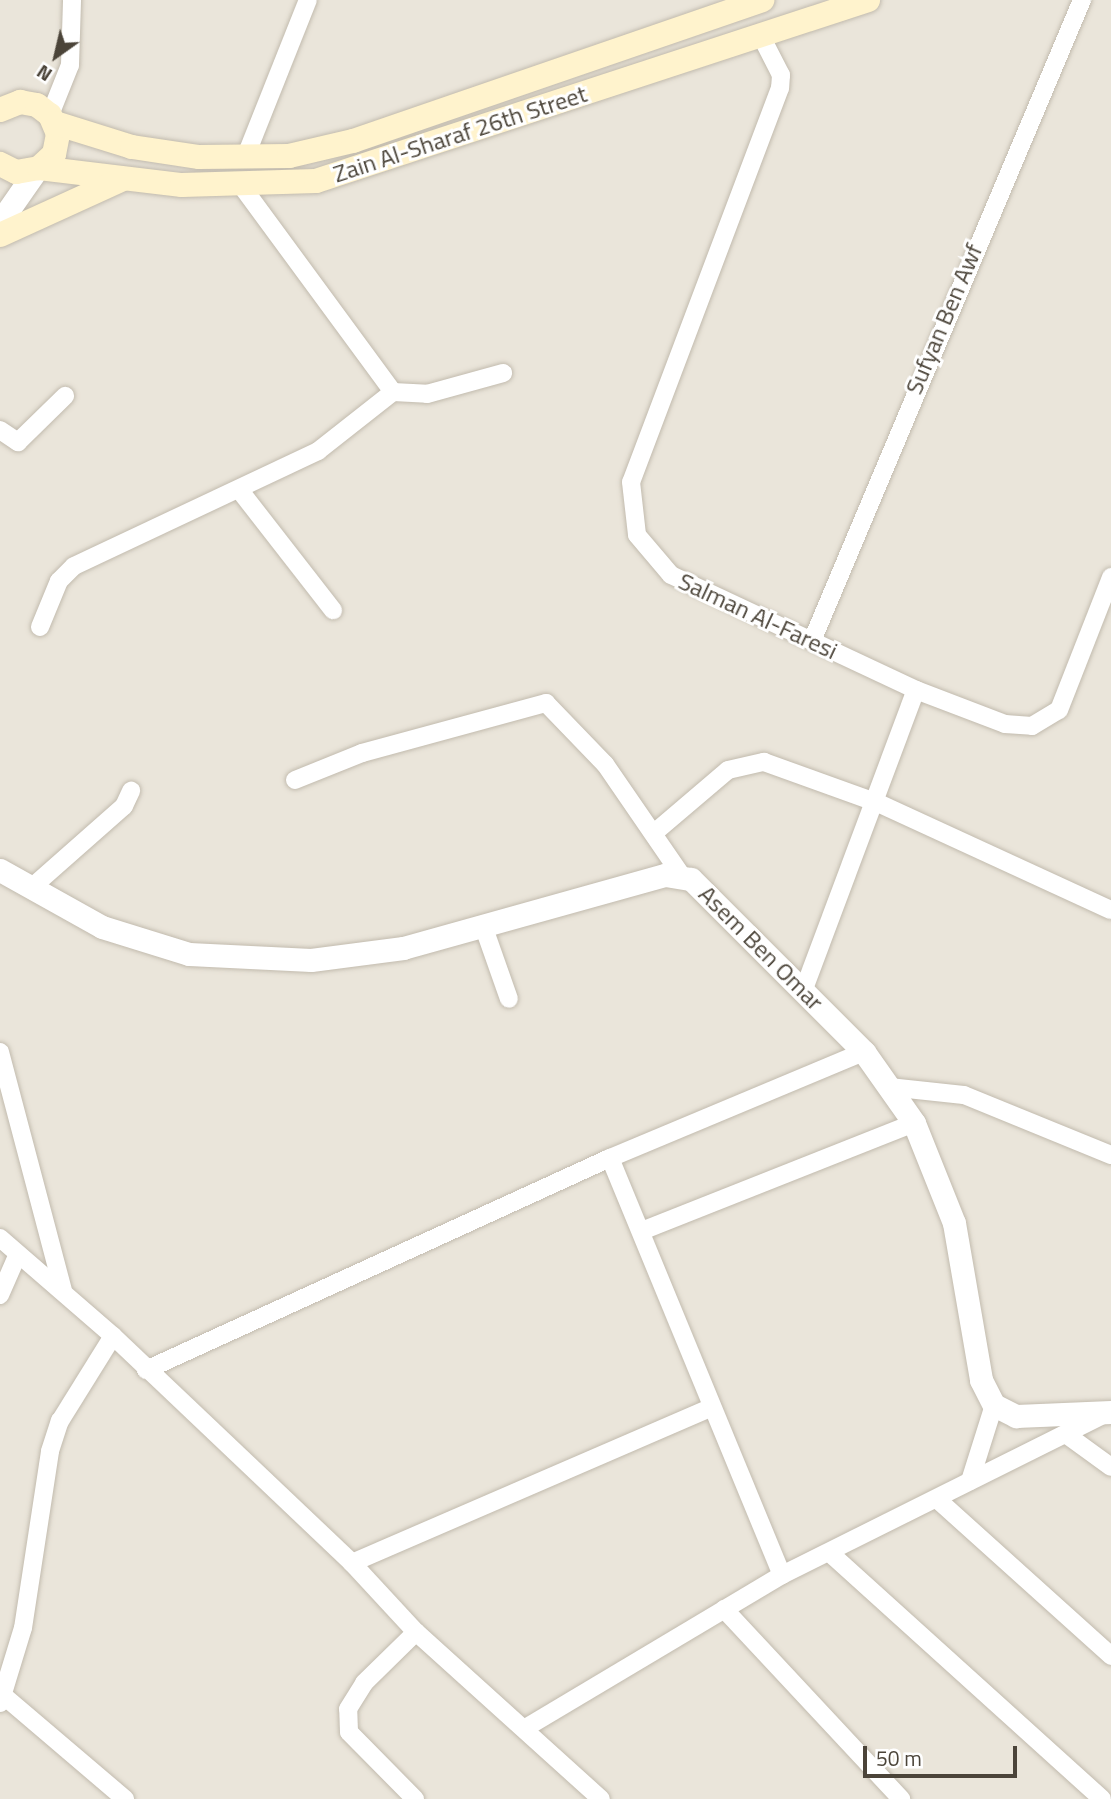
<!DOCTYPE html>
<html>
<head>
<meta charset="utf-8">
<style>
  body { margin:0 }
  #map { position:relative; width:1111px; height:1799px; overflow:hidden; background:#f6f3ec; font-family:"Titillium Web",sans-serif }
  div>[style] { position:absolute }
  .residential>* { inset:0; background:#eae5da; transform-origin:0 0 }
  .roads { filter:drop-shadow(0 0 2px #c2bbae) drop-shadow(0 0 2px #c2bbae) }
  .minor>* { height:18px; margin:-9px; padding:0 9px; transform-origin:9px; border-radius:9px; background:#fff }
  .tertiary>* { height:23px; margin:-11.5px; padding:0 11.5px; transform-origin:11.5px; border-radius:11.5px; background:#fff }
  .secondary>* { height:24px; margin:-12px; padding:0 12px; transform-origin:12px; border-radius:12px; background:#fff3cd }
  span { translate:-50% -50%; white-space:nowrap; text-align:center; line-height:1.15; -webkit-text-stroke:6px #fff; paint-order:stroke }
  .street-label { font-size:24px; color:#4b4439 }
  .north { position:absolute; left:21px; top:21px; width:70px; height:70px; -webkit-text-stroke:5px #fff; paint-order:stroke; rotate:214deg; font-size:19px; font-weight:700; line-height:28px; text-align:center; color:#4b4439 }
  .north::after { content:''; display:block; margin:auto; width:24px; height:32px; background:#4b4439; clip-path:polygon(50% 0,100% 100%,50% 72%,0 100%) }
  .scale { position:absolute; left:863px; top:1746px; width:154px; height:32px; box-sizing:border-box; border:4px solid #4b4439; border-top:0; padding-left:9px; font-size:21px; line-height:24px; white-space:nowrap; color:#4b4439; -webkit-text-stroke:5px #fff; paint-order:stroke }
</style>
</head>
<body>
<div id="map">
  <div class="residential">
    <i style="left:0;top:0;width:1111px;height:1799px"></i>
  </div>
  <div class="roads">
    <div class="minor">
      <i style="left:761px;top:36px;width:44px;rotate:62.9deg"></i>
      <i style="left:781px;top:75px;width:13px;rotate:94deg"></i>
      <i style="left:780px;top:88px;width:421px;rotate:110.7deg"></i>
      <i style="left:631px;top:482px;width:53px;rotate:83.5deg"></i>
      <i style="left:637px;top:535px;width:52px;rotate:49.6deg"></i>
      <i style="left:671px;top:575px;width:271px;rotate:25.1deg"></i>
      <i style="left:916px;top:690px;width:95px;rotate:20.9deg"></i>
      <i style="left:1005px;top:724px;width:27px;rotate:4deg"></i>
      <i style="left:1032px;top:726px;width:31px;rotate:-31deg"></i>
      <i style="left:1059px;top:710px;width:143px;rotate:-68.6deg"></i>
      <i style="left:50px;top:115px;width:54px;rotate:-68.2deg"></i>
      <i style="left:70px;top:65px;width:65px;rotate:-88.2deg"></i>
      <i style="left:245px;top:158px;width:170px;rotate:-68.3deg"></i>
      <i style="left:393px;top:392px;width:34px;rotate:3deg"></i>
      <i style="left:427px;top:394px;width:79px;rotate:-15.4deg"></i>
      <i style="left:0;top:430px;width:22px;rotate:34deg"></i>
      <i style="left:18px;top:442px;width:66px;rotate:-44.4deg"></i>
      <i style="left:241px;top:492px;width:150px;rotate:52.1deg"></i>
      <i style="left:40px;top:627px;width:50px;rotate:-67.6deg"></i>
      <i style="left:59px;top:581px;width:21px;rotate:-45deg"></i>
      <i style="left:74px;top:566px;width:270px;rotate:-25.2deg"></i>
      <i style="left:318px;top:451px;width:95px;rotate:-38.2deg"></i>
      <i style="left:393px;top:392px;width:257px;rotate:-126.3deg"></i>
      <i style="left:812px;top:641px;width:696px;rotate:-67.16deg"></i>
      <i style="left:295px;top:780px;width:72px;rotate:-21.9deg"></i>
      <i style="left:362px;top:753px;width:191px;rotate:-15.2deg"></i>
      <i style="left:546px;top:703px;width:85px;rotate:46deg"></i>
      <i style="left:605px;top:764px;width:136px;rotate:55.5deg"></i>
      <i style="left:654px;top:833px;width:97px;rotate:-40.4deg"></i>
      <i style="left:728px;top:770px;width:37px;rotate:-13deg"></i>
      <i style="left:764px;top:762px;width:121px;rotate:19.8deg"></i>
      <i style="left:878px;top:803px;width:256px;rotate:24.7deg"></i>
      <i style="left:30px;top:889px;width:125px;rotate:-41.4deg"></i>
      <i style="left:124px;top:806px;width:17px;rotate:-65deg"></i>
      <i style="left:484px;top:928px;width:75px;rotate:70.6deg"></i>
      <i style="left:804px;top:989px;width:319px;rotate:-69.5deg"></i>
      <i style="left:0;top:1052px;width:246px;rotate:75.2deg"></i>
      <i style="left:889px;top:1087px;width:75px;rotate:6.1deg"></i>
      <i style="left:964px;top:1095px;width:159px;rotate:22.2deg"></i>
      <i style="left:610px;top:1158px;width:451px;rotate:67.6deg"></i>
      <i style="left:644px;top:1230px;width:290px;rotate:-21.6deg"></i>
      <i style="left:0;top:1238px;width:150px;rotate:40.9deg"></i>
      <i style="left:113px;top:1336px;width:330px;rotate:43.5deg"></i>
      <i style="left:352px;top:1563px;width:94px;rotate:47.2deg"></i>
      <i style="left:416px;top:1632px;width:249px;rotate:42.1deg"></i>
      <i style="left:0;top:1295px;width:43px;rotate:-66.4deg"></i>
      <i style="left:146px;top:1370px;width:510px;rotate:-24.56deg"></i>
      <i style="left:610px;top:1158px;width:275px;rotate:-22.7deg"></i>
      <i style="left:1067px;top:1435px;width:54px;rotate:36deg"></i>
      <i style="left:970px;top:1481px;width:80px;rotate:-72.5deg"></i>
      <i style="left:938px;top:1500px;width:233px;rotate:42deg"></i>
      <i style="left:831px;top:1554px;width:365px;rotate:42.1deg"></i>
      <i style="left:352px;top:1563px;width:390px;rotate:-23.4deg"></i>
      <i style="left:724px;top:1609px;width:260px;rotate:47deg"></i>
      <i style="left:4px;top:1696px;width:159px;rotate:40.4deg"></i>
      <i style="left:0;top:1703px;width:78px;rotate:-73deg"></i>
      <i style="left:23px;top:1628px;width:179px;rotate:-81.3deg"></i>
      <i style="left:50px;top:1451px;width:32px;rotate:-72deg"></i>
      <i style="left:60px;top:1421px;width:100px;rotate:-58.1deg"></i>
      <i style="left:527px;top:1727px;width:297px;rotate:-30.8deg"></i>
      <i style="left:782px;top:1575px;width:361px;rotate:-26.5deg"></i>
      <i style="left:415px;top:1799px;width:94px;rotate:-134.6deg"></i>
      <i style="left:349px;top:1732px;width:23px;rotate:-92deg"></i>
      <i style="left:348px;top:1709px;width:31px;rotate:-58deg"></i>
      <i style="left:364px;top:1683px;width:73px;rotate:-44.4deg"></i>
    </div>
    <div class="tertiary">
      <i style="left:0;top:222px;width:65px;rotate:-55.1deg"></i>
      <i style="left:0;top:870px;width:117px;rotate:29.2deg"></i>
      <i style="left:102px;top:927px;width:91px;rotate:17.2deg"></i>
      <i style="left:189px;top:954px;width:122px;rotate:2.8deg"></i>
      <i style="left:311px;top:960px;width:93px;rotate:-7.4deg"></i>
      <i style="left:403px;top:948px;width:272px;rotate:-15.6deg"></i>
      <i style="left:665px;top:875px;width:26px;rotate:9deg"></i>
      <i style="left:691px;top:879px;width:245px;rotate:45deg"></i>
      <i style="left:864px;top:1052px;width:87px;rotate:54.8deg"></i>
      <i style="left:914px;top:1123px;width:108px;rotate:68.2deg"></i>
      <i style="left:954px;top:1223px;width:159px;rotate:80.2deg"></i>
      <i style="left:981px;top:1380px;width:28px;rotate:63deg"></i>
      <i style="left:994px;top:1405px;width:25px;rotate:27deg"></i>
      <i style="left:1016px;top:1416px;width:95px;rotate:-2.4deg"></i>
    </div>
    <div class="secondary">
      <i style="left:0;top:110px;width:22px;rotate:-22deg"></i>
      <i style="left:20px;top:102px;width:17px;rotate:10deg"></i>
      <i style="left:37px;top:105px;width:16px;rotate:38deg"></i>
      <i style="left:50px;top:115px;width:21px;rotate:67deg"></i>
      <i style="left:58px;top:134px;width:20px;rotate:101deg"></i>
      <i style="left:54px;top:154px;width:21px;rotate:137deg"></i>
      <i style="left:39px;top:168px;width:23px;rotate:170deg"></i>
      <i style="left:16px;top:172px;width:18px;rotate:-153deg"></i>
      <i style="left:55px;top:123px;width:81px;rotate:17.3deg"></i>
      <i style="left:132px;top:147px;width:68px;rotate:8.5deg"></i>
      <i style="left:199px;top:157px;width:90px;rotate:-0.6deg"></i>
      <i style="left:289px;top:156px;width:66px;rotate:-13.2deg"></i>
      <i style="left:353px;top:141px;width:433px;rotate:-19deg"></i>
      <i style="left:39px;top:168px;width:144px;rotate:6.8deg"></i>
      <i style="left:182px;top:185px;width:134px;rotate:-1.7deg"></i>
      <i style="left:316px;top:181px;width:581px;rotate:-18.15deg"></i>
      <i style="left:0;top:235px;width:135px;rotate:-24.5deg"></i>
    </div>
  </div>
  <div class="street-label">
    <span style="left:460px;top:134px;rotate:-18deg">Zain Al-Sharaf 26th Street</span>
    <span style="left:944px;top:319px;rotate:-67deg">Sufyan Ben Awf</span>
    <span style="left:758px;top:616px;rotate:25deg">Salman Al-Faresi</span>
    <span style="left:761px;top:948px;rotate:45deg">Asem Ben Omar</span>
  </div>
  <div class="north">N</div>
  <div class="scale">50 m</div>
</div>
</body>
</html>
